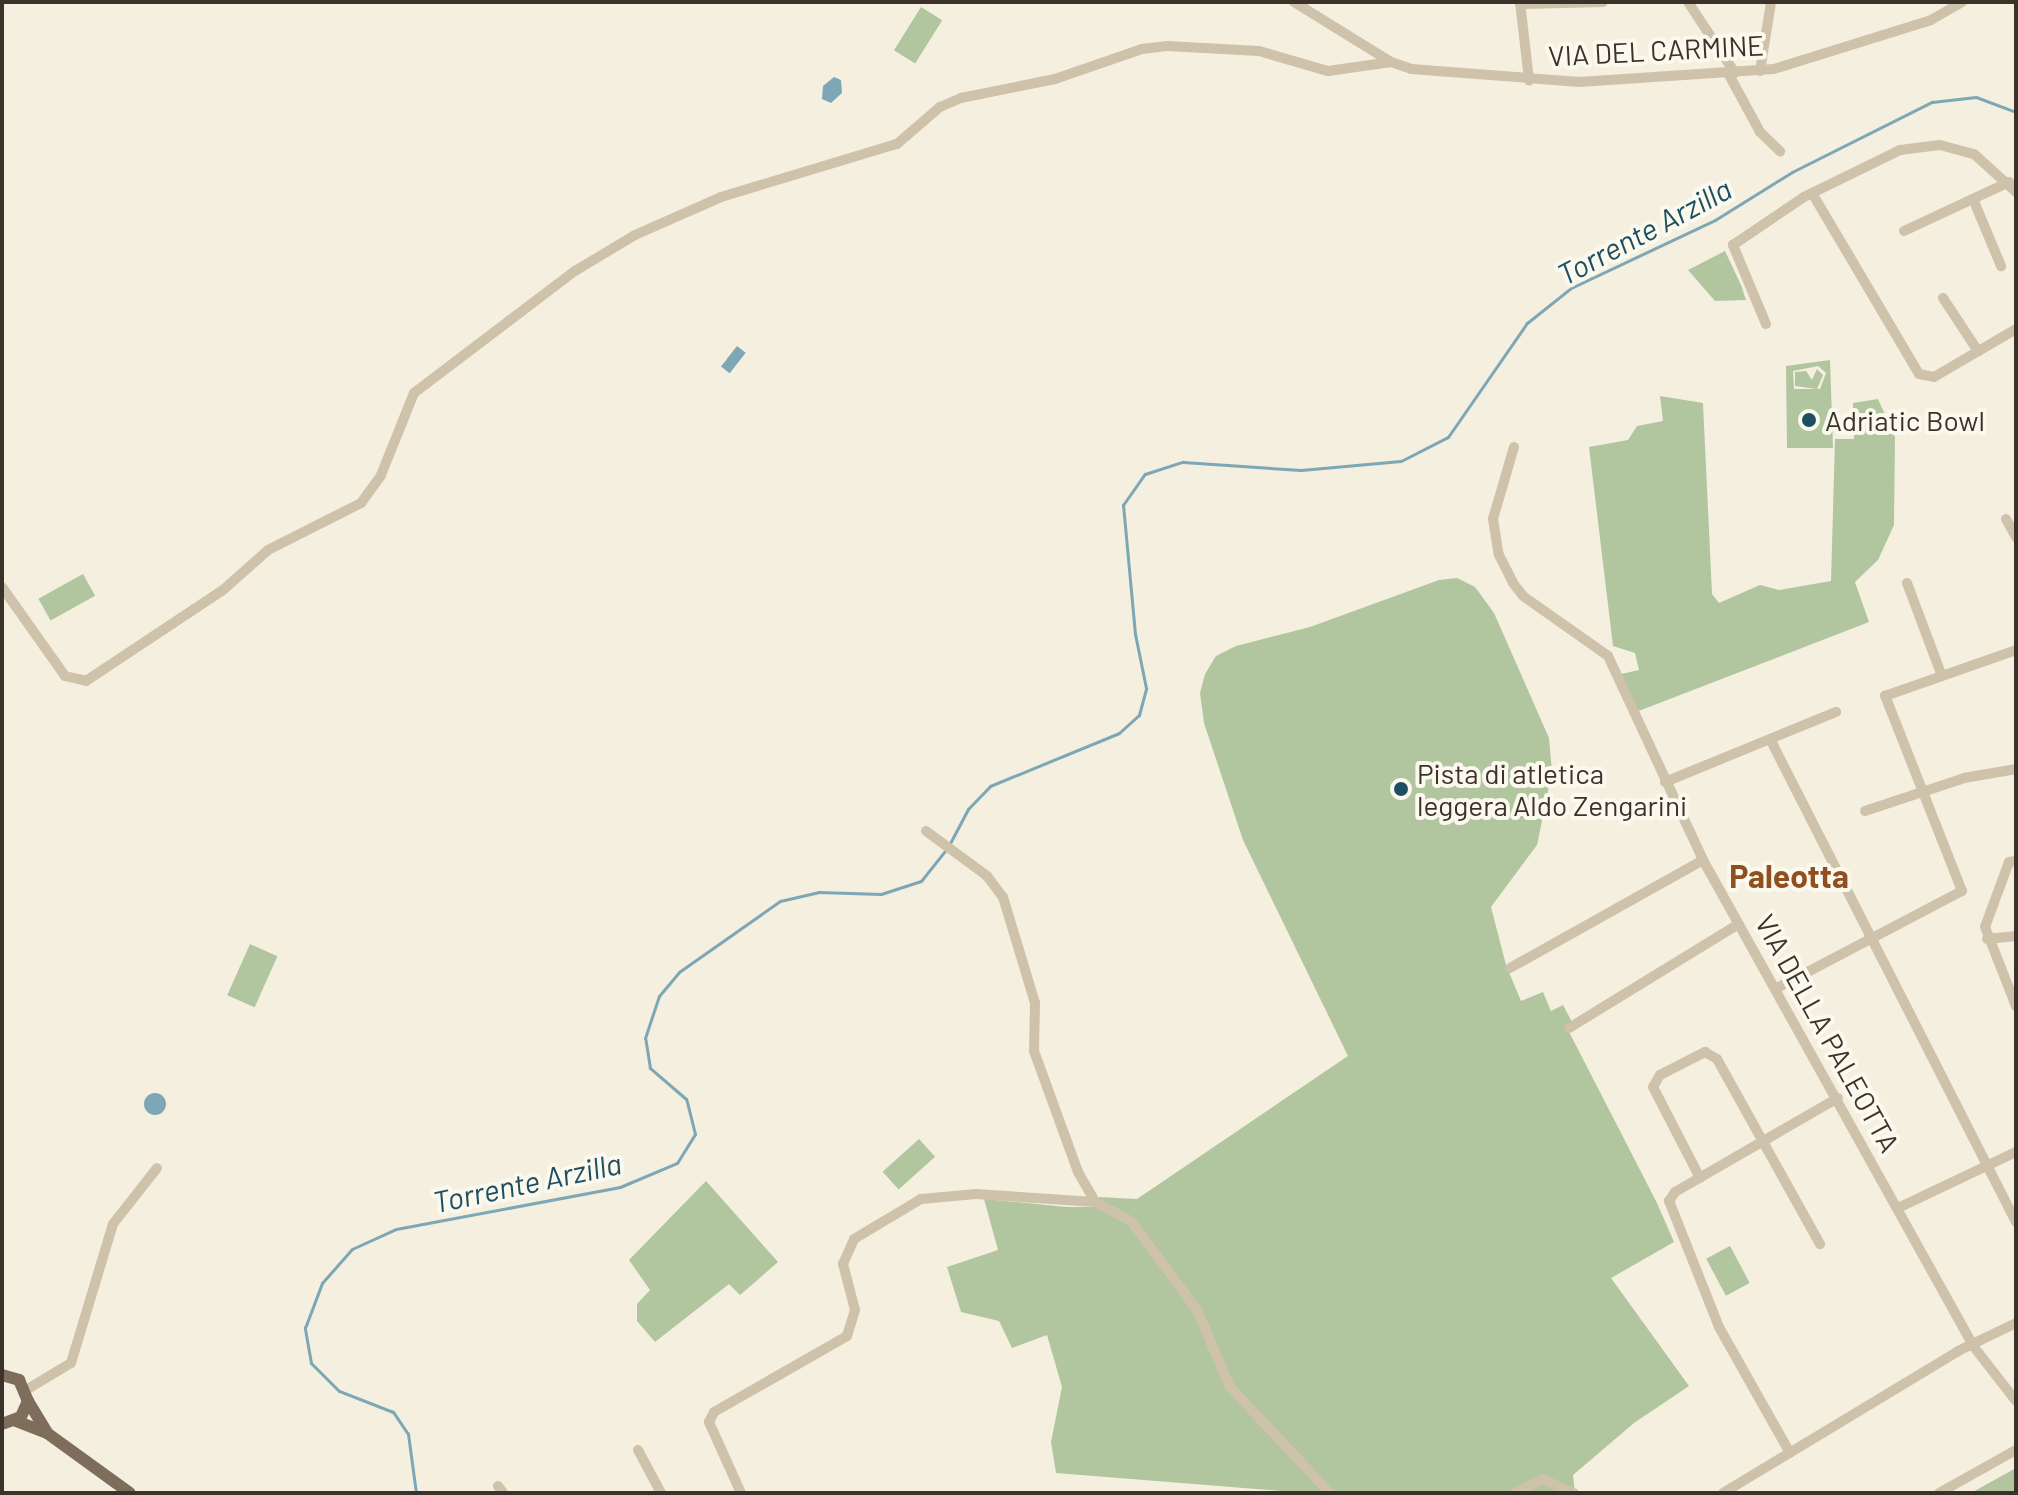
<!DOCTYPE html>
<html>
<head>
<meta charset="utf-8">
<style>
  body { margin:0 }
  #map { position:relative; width:2018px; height:1495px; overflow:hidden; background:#f5efe0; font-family:Barlow,sans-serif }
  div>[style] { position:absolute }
  .green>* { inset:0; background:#b1c59f; transform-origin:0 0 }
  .water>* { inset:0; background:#7da7b4; transform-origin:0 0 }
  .round { border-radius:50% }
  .stream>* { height:3px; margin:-1.5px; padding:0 1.5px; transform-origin:1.5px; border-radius:1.5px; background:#7da7b4 }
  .minor>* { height:10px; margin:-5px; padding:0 5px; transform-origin:5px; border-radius:5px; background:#cec2ab }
  .major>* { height:12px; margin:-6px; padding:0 6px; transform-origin:6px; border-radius:6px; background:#7e6d5b }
  .dots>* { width:22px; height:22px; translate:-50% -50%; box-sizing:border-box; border:4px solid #fbf8ed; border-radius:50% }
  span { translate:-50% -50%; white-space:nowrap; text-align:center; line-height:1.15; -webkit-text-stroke:8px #fbf8ed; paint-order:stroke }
  .street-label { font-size:28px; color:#3b332a }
  .poi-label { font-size:28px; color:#3b332a }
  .left { translate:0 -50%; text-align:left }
  .water-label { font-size:30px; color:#1d4f60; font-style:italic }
  .quarter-label { font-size:32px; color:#904f1e; font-weight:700 }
  .frame { position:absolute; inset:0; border:4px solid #3b332a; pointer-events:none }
</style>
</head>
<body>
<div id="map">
  <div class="green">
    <i style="left:921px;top:7px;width:25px;height:51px;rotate:32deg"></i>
    <i style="clip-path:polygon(1725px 251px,1741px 285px,1746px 300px,1715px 301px,1688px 270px)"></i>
    <i style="clip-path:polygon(evenodd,1830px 360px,1833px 448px,1787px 448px,1786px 366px,1830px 360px,1818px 366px,1826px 373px,1820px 389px,1794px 389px,1793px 371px,1818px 366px)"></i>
    <i style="clip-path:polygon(1817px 369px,1823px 375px,1817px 389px,1795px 386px,1795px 372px,1806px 371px,1812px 380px)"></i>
    <i style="clip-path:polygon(1660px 396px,1703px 403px,1712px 594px,1719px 603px,1760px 585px,1779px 590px,1831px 581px,1835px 439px,1854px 439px,1853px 403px,1878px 399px,1895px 437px,1894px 525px,1878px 560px,1855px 582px,1869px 622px,1636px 712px,1621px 674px,1639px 670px,1635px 653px,1613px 646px,1589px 447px,1628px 440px,1637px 426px,1663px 421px)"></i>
    <i style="left:83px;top:574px;width:25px;height:51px;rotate:61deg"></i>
    <i style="clip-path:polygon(1457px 578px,1475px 587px,1494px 613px,1549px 738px,1552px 772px,1537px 845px,1491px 907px,1506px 965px,1521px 1001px,1543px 992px,1551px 1011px,1563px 1005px,1572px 1022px,1566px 1026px,1657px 1203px,1674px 1242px,1611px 1278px,1689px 1386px,1634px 1423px,1573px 1475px,1575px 1493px,1308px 1493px,1056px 1473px,1051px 1442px,1062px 1387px,1047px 1335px,1012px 1348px,999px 1321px,961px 1312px,947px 1267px,998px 1250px,984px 1199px,1067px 1207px,1097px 1207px,1099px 1197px,1137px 1199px,1348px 1056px,1243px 840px,1204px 723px,1200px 693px,1205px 674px,1216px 656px,1236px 646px,1310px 627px,1439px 580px)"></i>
    <i style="left:250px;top:944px;width:30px;height:56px;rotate:24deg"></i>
    <i style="left:919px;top:1139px;width:24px;height:49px;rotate:48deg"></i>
    <i style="clip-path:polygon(706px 1181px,778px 1262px,740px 1295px,729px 1284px,655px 1342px,637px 1321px,637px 1304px,650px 1290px,629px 1260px)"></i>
    <i style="left:1730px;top:1246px;width:42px;height:27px;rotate:62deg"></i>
    <i style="clip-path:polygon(2016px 1468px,2016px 1493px,1971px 1493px)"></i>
  </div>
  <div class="water">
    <i style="clip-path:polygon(834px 77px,841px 80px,842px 93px,831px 103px,822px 99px,823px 86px)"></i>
    <i style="left:737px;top:346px;width:11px;height:26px;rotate:38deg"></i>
    <i class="round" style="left:144px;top:1093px;width:22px;height:22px"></i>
  </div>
  <div class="stream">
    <i style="left:416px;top:1493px;width:60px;rotate:-97.7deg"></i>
    <i style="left:408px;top:1434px;width:27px;rotate:-124deg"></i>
    <i style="left:393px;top:1412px;width:58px;rotate:-158.7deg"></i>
    <i style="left:339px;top:1391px;width:40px;rotate:-135deg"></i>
    <i style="left:311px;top:1363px;width:36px;rotate:-100deg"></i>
    <i style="left:305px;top:1328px;width:48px;rotate:-69.3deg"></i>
    <i style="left:322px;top:1283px;width:45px;rotate:-48.6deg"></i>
    <i style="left:352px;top:1249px;width:48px;rotate:-24.4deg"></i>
    <i style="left:396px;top:1229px;width:228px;rotate:-10.6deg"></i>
    <i style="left:620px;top:1187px;width:62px;rotate:-22.8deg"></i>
    <i style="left:677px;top:1163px;width:34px;rotate:-58deg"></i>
    <i style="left:695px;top:1134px;width:36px;rotate:-104deg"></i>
    <i style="left:686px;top:1099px;width:48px;rotate:-139.3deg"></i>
    <i style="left:650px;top:1068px;width:30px;rotate:-99deg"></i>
    <i style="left:645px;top:1038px;width:44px;rotate:-71.6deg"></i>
    <i style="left:659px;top:996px;width:31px;rotate:-50deg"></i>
    <i style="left:679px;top:972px;width:123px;rotate:-35.1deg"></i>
    <i style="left:780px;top:901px;width:39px;rotate:-13deg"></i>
    <i style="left:818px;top:892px;width:63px;rotate:1.8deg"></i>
    <i style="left:881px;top:894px;width:42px;rotate:-18deg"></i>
    <i style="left:921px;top:881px;width:43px;rotate:-51.5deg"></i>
    <i style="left:948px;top:847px;width:43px;rotate:-62.2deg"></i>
    <i style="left:968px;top:809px;width:32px;rotate:-46deg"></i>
    <i style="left:990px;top:786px;width:139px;rotate:-22.3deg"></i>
    <i style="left:1119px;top:733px;width:27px;rotate:-42deg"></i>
    <i style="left:1139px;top:715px;width:28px;rotate:-75deg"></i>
    <i style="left:1146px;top:688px;width:55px;rotate:-101.5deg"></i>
    <i style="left:1135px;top:634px;width:130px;rotate:-95.3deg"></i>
    <i style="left:1123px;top:505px;width:38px;rotate:-55deg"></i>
    <i style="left:1145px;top:474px;width:40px;rotate:-18deg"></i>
    <i style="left:1183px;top:462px;width:118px;rotate:3.9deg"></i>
    <i style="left:1301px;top:470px;width:100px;rotate:-5.1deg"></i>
    <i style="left:1401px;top:461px;width:53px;rotate:-27.1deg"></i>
    <i style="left:1448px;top:437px;width:139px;rotate:-55.3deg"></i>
    <i style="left:1527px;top:323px;width:56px;rotate:-38.5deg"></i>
    <i style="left:1571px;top:288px;width:159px;rotate:-25.3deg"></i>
    <i style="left:1715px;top:220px;width:91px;rotate:-31.9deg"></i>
    <i style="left:1792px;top:172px;width:157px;rotate:-26.6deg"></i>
    <i style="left:1932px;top:102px;width:44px;rotate:-6.5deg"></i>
    <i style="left:1976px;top:97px;width:43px;rotate:20.6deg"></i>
  </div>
  <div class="minor">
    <i style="left:1294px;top:2px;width:114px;rotate:31.7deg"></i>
    <i style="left:1391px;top:62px;width:21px;rotate:19deg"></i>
    <i style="left:1411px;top:69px;width:169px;rotate:4.4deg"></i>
    <i style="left:1579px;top:82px;width:195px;rotate:-3.8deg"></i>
    <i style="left:1774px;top:69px;width:164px;rotate:-17.3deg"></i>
    <i style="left:1931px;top:20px;width:36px;rotate:-30deg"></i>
    <i style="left:1520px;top:2px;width:79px;rotate:83.4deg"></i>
    <i style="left:1688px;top:2px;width:85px;rotate:56.5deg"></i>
    <i style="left:1520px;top:4px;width:83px;rotate:-1.4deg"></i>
    <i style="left:1760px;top:71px;width:70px;rotate:-80.9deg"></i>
    <i style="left:1728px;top:73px;width:67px;rotate:61.5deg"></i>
    <i style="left:1760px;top:132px;width:28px;rotate:44deg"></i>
    <i style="left:1812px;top:193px;width:210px;rotate:59.4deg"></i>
    <i style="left:1919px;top:374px;width:15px;rotate:11deg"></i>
    <i style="left:1934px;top:377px;width:95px;rotate:-30.3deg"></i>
    <i style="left:1973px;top:199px;width:73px;rotate:67.3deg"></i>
    <i style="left:1904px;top:231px;width:116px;rotate:-25deg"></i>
    <i style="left:1943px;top:298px;width:64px;rotate:56.6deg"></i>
    <i style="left:1766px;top:324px;width:86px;rotate:-112.7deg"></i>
    <i style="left:1733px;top:245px;width:86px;rotate:-34.1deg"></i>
    <i style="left:1804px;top:197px;width:107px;rotate:-26.1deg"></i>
    <i style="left:1900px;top:150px;width:40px;rotate:-7.1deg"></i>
    <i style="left:1940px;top:145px;width:35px;rotate:15deg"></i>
    <i style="left:1974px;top:154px;width:57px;rotate:42.1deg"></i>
    <i style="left:1514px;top:447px;width:75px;rotate:106.3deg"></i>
    <i style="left:1493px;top:519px;width:36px;rotate:81deg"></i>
    <i style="left:1499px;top:555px;width:31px;rotate:63deg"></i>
    <i style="left:1513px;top:583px;width:16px;rotate:52deg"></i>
    <i style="left:1523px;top:596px;width:104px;rotate:35.2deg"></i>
    <i style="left:1608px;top:656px;width:225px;rotate:65deg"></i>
    <i style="left:1703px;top:860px;width:557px;rotate:60.91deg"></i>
    <i style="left:1974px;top:1347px;width:68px;rotate:52.1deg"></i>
    <i style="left:2006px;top:519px;width:21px;rotate:61deg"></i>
    <i style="left:1907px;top:583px;width:99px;rotate:69.4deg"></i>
    <i style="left:2px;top:587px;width:109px;rotate:54.7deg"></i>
    <i style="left:65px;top:676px;width:22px;rotate:13deg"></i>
    <i style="left:86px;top:681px;width:164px;rotate:-33.6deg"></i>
    <i style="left:223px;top:590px;width:60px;rotate:-41.6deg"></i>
    <i style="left:268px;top:550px;width:104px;rotate:-26.8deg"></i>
    <i style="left:361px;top:503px;width:34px;rotate:-54deg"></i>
    <i style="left:381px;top:475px;width:88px;rotate:-68.1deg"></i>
    <i style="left:414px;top:393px;width:202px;rotate:-37.2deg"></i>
    <i style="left:575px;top:271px;width:70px;rotate:-31deg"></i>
    <i style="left:635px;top:235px;width:94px;rotate:-23.8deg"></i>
    <i style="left:721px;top:197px;width:184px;rotate:-16.8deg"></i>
    <i style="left:897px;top:144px;width:57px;rotate:-40.7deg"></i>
    <i style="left:940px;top:107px;width:23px;rotate:-23deg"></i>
    <i style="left:961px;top:98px;width:96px;rotate:-11.4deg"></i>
    <i style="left:1055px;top:79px;width:92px;rotate:-19deg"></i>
    <i style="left:1142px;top:49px;width:25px;rotate:-7deg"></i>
    <i style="left:1167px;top:46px;width:92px;rotate:3.1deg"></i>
    <i style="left:1259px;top:51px;width:72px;rotate:16.2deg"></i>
    <i style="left:1328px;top:71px;width:64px;rotate:-8.1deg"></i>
    <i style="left:1770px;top:739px;width:542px;rotate:63.01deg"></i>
    <i style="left:1665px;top:782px;width:185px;rotate:-22.3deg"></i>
    <i style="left:1865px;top:811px;width:104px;rotate:-18.4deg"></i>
    <i style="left:1964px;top:778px;width:53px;rotate:-9.8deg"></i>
    <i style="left:926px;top:831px;width:76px;rotate:36.4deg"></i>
    <i style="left:987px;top:876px;width:26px;rotate:53deg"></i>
    <i style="left:1003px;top:897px;width:111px;rotate:73.2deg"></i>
    <i style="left:1035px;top:1003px;width:48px;rotate:91.2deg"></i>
    <i style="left:1034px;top:1051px;width:129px;rotate:70deg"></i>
    <i style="left:1078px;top:1172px;width:34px;rotate:60deg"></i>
    <i style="left:2016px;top:861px;width:7px;rotate:172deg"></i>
    <i style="left:2009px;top:862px;width:69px;rotate:110.3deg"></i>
    <i style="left:1985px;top:927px;width:85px;rotate:68.6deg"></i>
    <i style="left:1987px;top:939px;width:29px;rotate:-6deg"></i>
    <i style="left:1510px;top:968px;width:221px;rotate:-29.2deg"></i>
    <i style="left:1777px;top:988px;width:209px;rotate:-27.7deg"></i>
    <i style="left:1962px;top:891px;width:210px;rotate:-111.5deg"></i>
    <i style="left:1885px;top:696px;width:139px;rotate:-19.3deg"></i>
    <i style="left:1569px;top:1028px;width:199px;rotate:-31.5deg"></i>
    <i style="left:1700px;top:1178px;width:102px;rotate:-117.3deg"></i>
    <i style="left:1653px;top:1087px;width:14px;rotate:-60deg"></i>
    <i style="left:1660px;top:1075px;width:51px;rotate:-27.1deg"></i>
    <i style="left:1705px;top:1052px;width:14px;rotate:30deg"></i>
    <i style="left:1717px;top:1059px;width:212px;rotate:60.9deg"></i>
    <i style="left:1898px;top:1208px;width:131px;rotate:-25.4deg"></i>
    <i style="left:26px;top:1390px;width:52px;rotate:-31deg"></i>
    <i style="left:71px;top:1363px;width:145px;rotate:-73.2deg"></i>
    <i style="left:113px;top:1224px;width:71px;rotate:-51.8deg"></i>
    <i style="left:638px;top:1450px;width:49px;rotate:61.9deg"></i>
    <i style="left:1790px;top:1453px;width:145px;rotate:-119.4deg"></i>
    <i style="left:1719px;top:1327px;width:136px;rotate:-111.6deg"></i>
    <i style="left:1669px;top:1201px;width:11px;rotate:-56deg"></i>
    <i style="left:1675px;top:1192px;width:188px;rotate:-30deg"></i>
    <i style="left:498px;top:1486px;width:9px;rotate:54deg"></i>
    <i style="left:741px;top:1493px;width:78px;rotate:-114.3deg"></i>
    <i style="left:709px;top:1422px;width:11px;rotate:-63deg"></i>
    <i style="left:714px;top:1412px;width:153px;rotate:-29.7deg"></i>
    <i style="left:847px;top:1336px;width:27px;rotate:-73deg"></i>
    <i style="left:855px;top:1310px;width:48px;rotate:-104.6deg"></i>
    <i style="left:843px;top:1264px;width:27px;rotate:-66deg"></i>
    <i style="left:854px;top:1239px;width:78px;rotate:-30.8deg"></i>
    <i style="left:921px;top:1199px;width:55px;rotate:-5.2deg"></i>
    <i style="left:976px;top:1194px;width:119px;rotate:3.8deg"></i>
    <i style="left:1095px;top:1202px;width:42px;rotate:28.4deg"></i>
    <i style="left:1132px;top:1222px;width:112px;rotate:53.7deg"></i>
    <i style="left:1198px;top:1312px;width:82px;rotate:66.9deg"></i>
    <i style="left:1230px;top:1387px;width:146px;rotate:46.7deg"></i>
    <i style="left:1515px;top:1493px;width:30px;rotate:-27deg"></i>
    <i style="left:1542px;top:1479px;width:35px;rotate:24deg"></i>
    <i style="left:1723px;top:1493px;width:275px;rotate:-31.1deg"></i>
    <i style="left:1958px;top:1351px;width:64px;rotate:-25.8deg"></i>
    <i style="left:1939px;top:1493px;width:88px;rotate:-29.2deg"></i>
  </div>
  <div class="major">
    <i style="left:2px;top:1375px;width:18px;rotate:16deg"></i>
    <i style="left:19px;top:1380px;width:23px;rotate:67deg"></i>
    <i style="left:28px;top:1401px;width:17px;rotate:114deg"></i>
    <i style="left:21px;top:1417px;width:20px;rotate:160deg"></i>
    <i style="left:28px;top:1401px;width:37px;rotate:59deg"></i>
    <i style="left:16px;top:1421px;width:33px;rotate:21deg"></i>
    <i style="left:47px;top:1433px;width:102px;rotate:35.9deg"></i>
  </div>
  <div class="dots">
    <i style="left:1809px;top:420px;background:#1d4f60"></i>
    <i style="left:1401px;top:789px;background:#1d4f60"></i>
  </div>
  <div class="street-label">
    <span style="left:1656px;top:50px;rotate:-3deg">VIA DEL CARMINE</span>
    <span style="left:1828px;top:1033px;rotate:61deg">VIA DELLA PALEOTTA</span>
  </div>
  <div class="poi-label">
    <span class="left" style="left:1825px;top:420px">Adriatic Bowl</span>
    <span class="left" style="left:1417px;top:789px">Pista di atletica<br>leggera Aldo Zengarini</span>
  </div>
  <div class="water-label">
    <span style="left:1644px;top:231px;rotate:-28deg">Torrente Arzilla</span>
    <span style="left:527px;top:1182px;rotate:-12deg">Torrente Arzilla</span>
  </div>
  <div class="quarter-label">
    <span style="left:1789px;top:875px">Paleotta</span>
  </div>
  <div class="frame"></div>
</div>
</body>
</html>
